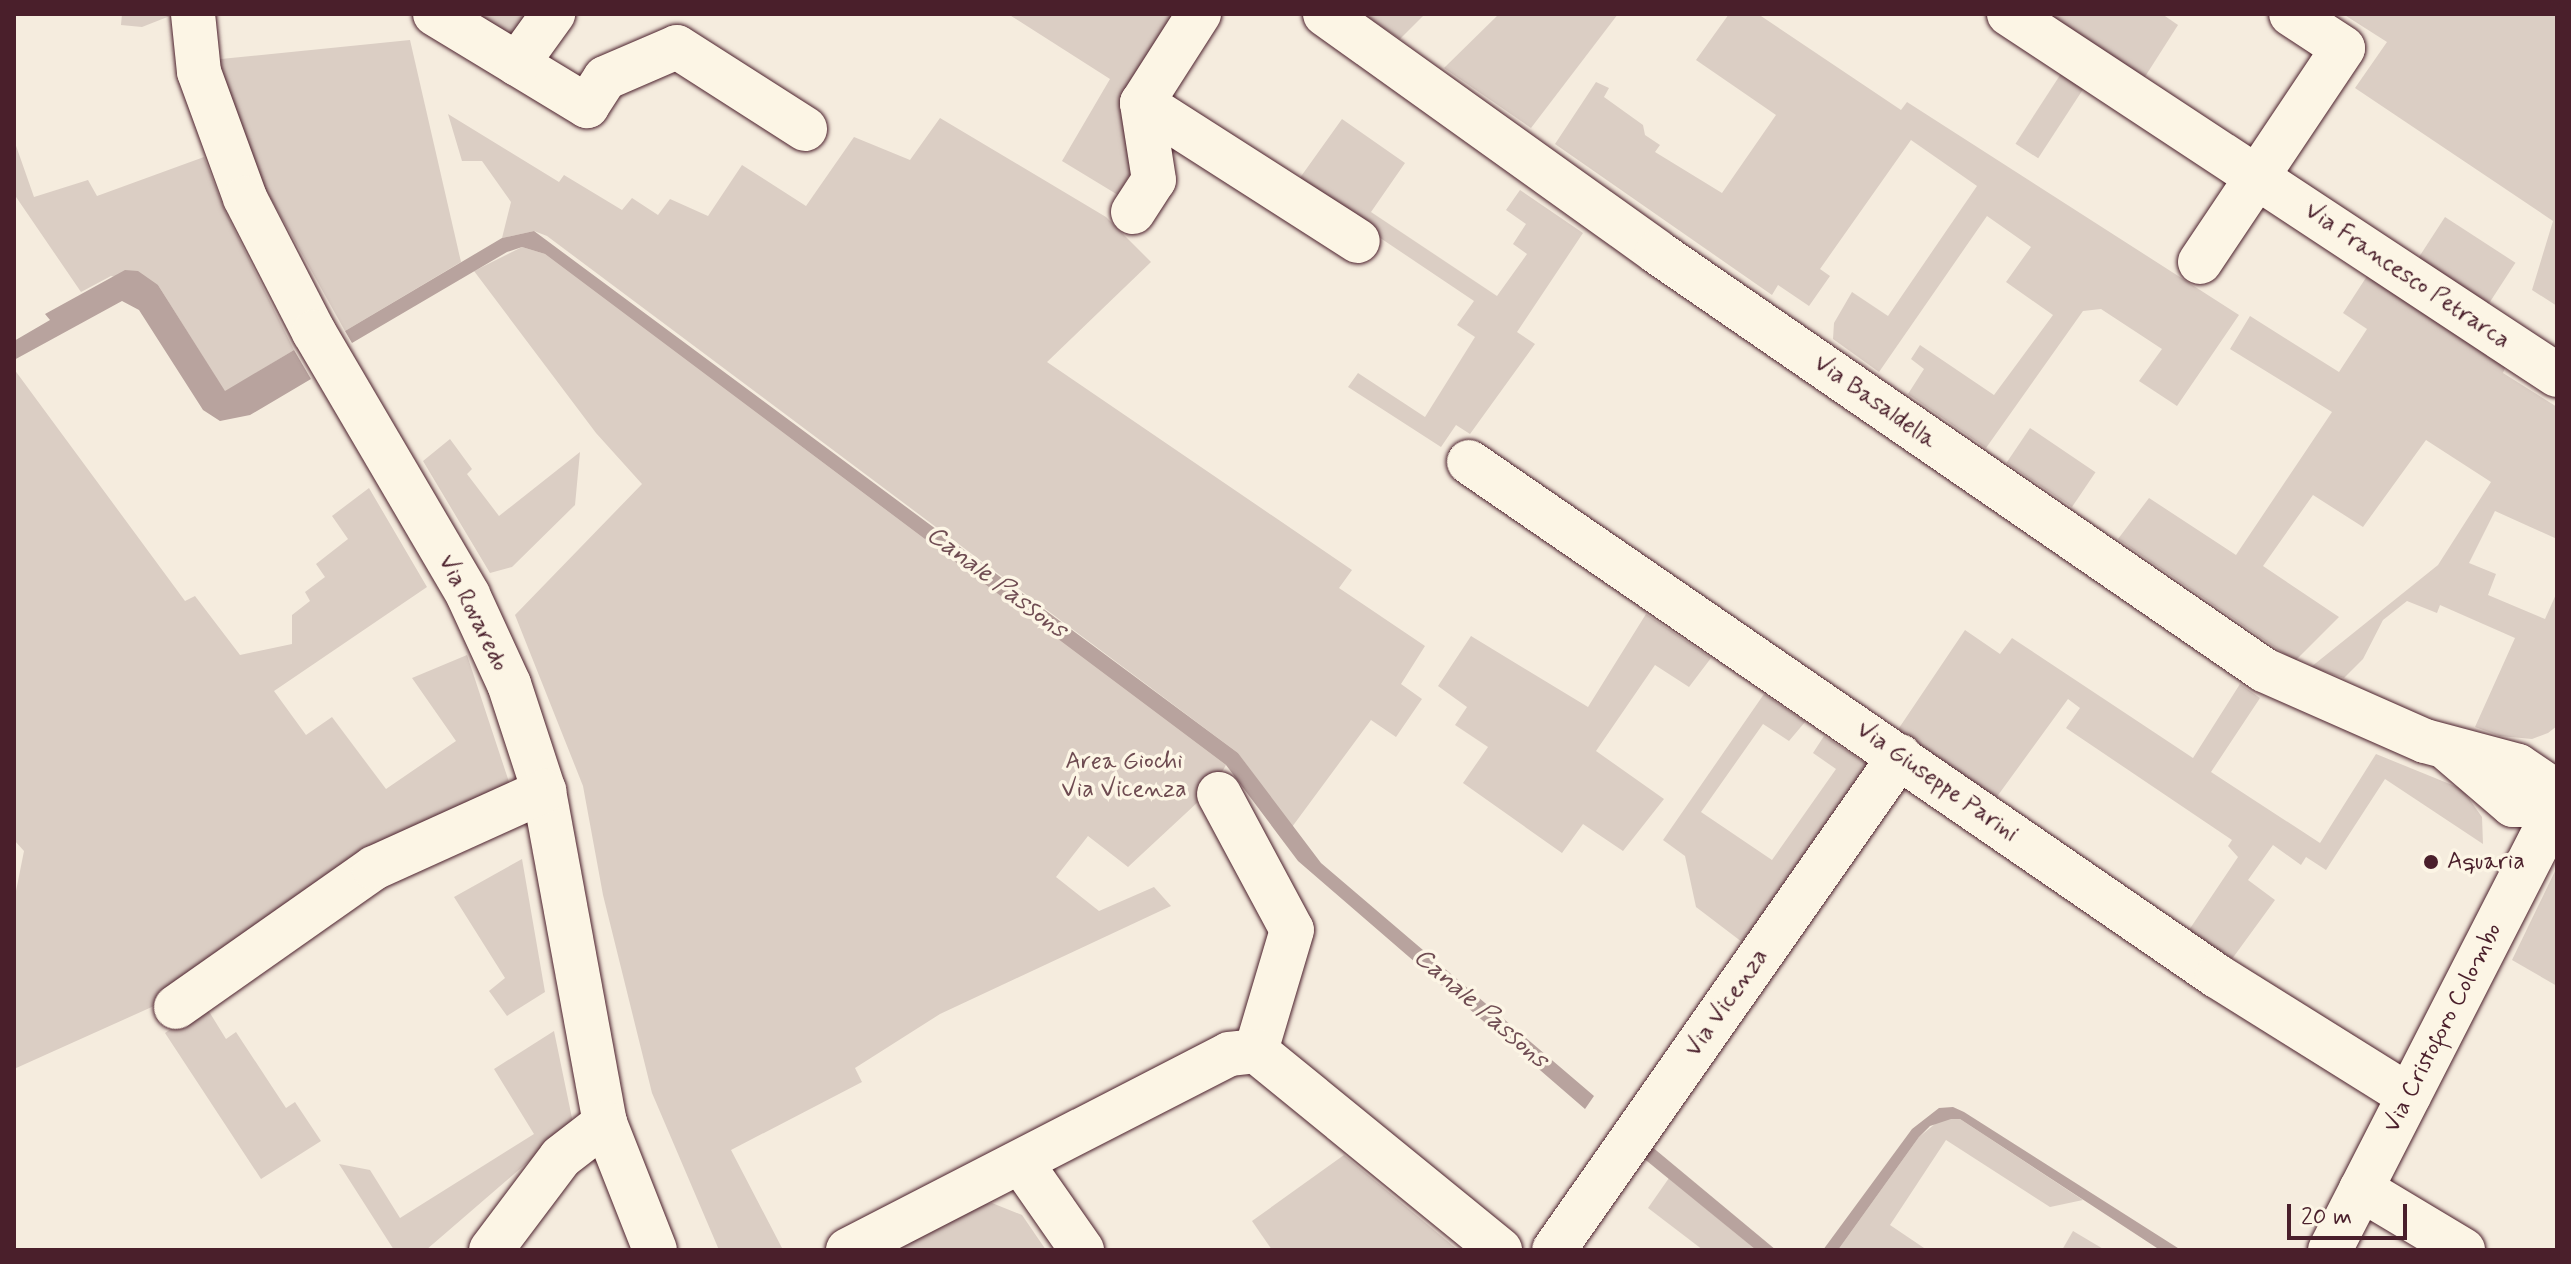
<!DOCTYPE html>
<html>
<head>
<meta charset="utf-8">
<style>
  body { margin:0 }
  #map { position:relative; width:2571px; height:1264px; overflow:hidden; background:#f5ecde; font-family:Mynerve,sans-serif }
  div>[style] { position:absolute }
  .green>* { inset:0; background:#dbcec4; transform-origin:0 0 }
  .water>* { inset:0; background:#b8a39e }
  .roads { filter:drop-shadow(0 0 2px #4a1f2b) drop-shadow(0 0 2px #4a1f2b) }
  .minor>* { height:44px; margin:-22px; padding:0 22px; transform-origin:22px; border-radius:22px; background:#fcf5e5 }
  .major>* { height:44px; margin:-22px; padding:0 22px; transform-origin:22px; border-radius:22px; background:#fcf5e5 }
  .dots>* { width:22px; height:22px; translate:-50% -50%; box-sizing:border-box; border:4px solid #fcf5e5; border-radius:50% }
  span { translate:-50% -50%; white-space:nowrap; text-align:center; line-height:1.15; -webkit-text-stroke:7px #fcf5e5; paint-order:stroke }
  .street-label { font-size:24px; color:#4a1f2b }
  .park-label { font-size:24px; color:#6e4b51 }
  .poi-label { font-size:24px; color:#4a1f2b }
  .left { translate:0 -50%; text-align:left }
  .water-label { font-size:26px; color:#704d53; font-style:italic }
  .frame { position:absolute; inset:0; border:16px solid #4a1f2b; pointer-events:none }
  .scale { position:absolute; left:2287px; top:1204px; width:120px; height:36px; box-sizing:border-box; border:4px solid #4a1f2b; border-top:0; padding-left:10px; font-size:24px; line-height:28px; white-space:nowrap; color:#4a1f2b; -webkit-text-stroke:6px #fcf5e5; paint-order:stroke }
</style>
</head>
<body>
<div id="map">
  <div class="green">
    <i style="clip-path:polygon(122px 14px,175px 14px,142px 27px,121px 25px)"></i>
    <i style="clip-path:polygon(470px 14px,527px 14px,510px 36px)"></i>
    <i style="clip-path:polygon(1008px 14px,1185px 14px,1140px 156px,1118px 195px,1062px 161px,1110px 79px)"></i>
    <i style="clip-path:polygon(1363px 14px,1425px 14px,1400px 39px)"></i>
    <i style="clip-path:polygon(1499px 14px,1618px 14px,1531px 128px,1444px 68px)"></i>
    <i style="clip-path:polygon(1729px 14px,1758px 14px,1901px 110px,1907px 102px,2239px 315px,2177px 406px,2139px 381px,2162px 349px,2101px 309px,2083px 311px,1986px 448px,1908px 394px,1924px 369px,1911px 359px,1920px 345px,1994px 395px,2053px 315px,2006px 282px,2031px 247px,1987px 216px,1879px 372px,1833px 339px,1834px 323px,1852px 292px,1888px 316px,1977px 186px,1911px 140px,1820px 269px,1830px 276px,1809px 306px,1778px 285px,1772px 295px,1555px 144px,1596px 82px,1609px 88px,1604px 97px,1643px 125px,1645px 135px,1660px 145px,1655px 152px,1722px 193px,1776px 115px,1696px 60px)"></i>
    <i style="clip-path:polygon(2037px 14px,2162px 14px,2178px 25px,2141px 83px)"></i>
    <i style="clip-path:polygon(2343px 14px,2557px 14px,2557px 306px,2532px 290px,2553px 221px,2355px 88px,2387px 42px)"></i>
    <i style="clip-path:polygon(410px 40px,461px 262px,345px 331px,264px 186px,211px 60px)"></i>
    <i style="left:2064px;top:69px;width:27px;height:89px;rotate:33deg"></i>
    <i style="clip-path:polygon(448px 114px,559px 182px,564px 175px,622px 210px,632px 198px,658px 215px,670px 199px,708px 216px,742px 165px,806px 206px,854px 137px,910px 160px,940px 118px,1106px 217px,1151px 262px,1047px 362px,1352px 570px,1339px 588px,1425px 646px,1401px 684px,1422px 699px,1396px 737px,1371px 720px,1292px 827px,1238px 753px,547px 236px,534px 231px,502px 238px,511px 202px,482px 161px,462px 161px)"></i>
    <i style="clip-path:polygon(1342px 119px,1405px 163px,1371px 212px,1497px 296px,1527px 254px,1513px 244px,1526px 224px,1506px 210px,1520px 190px,1583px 233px,1517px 332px,1535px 344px,1470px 434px,1456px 425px,1441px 447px,1348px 387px,1358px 373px,1425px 417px,1475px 337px,1457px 325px,1474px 301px,1297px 182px)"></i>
    <i style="clip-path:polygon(14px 140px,34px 197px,88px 180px,97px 196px,204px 157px,225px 211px,294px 350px,225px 392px,158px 285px,111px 276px,81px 292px,14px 194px)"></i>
    <i style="left:2445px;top:217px;width:84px;height:52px;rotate:33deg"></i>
    <i style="clip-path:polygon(522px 247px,545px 254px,1226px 765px,1213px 788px,1128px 867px,1088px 836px,1056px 877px,1099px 911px,1154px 887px,1171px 906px,940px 1014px,855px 1068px,862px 1082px,731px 1150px,782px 1248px,774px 1250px,719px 1250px,652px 1093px,603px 895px,583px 786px,515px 615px,642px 484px,596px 433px,474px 271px)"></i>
    <i style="clip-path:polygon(2369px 273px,2507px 363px,2503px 373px,2557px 407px,2557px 539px,2495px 511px,2469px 563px,2496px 574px,2488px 595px,2545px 619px,2557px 592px,2557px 726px,2548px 733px,2532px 739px,2500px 736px,2475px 727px,2515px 638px,2440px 605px,2437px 613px,2407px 601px,2383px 620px,2363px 659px,2344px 678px,2311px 667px,2438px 565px,2491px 482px,2426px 440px,2363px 527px,2313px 495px,2263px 566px,2339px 617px,2295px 661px,2118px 539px,2149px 498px,2236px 555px,2332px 412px,2230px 349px,2250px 316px,2339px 372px,2367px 329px,2343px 313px)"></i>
    <i style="clip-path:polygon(14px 369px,185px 601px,195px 596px,240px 655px,292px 644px,292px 615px,310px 601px,305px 592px,325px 577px,316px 564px,348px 539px,332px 516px,369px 488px,427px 587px,274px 691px,306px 735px,332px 717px,386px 789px,456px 741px,412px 678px,467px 655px,510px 785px,370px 851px,154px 1006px,14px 1069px,14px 901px,24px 851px,14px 840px)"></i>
    <i style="left:2030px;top:428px;width:79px;height:42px;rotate:34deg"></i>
    <i style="clip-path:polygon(450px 439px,472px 469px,467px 474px,499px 516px,580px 452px,575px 505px,512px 567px,490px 573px,423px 461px)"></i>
    <i style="clip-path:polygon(1646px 614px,1711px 658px,1689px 687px,1655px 665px,1596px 751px,1664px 799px,1623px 851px,1583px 824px,1562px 853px,1463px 783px,1488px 747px,1455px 725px,1467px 707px,1438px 686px,1471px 636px,1588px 707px)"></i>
    <i style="clip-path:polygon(1965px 630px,2000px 654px,2012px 638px,2193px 758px,2240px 684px,2260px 698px,2211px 772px,2320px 843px,2376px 754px,2462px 789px,2482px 817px,2483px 844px,2385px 779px,2326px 870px,2306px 857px,2301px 865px,2273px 845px,2248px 880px,2275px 900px,2232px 959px,2189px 930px,2238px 857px,2228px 846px,2232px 840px,2066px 728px,2080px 708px,2068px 699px,1996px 798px,1897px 731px)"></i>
    <i style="clip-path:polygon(1764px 694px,1805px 722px,1789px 741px,1763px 724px,1701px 812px,1772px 860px,1836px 769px,1813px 753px,1824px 736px,1867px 764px,1742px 942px,1696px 907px,1685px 856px,1663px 840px)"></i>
    <i style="clip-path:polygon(522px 859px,545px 992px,507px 1016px,489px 991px,505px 978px,454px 897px)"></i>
    <i style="clip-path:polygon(2557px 867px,2557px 986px,2512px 960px)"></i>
    <i style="clip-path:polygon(205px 1005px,226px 1039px,236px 1032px,286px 1108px,295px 1102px,321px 1141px,261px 1179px,165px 1033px)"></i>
    <i style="clip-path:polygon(554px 1031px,573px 1123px,426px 1250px,394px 1250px,339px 1164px,370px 1170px,400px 1218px,534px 1134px,494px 1069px)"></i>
    <i style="clip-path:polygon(1941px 1119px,1960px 1119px,2083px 1200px,2050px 1207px,1946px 1140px,1890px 1225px,1927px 1250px,1838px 1250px,1919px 1137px)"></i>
    <i style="clip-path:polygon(1344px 1155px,1458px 1250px,1272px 1250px,1252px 1221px)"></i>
    <i style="clip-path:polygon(1669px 1178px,1756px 1250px,1703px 1250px,1648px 1208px)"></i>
    <i style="clip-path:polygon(992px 1203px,1022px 1215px,1046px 1250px,895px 1250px,975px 1206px)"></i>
    <i style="clip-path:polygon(2073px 1231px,2105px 1250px,2062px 1250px)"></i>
  </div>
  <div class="water">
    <i style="clip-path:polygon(534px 231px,1238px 753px,1321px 863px,1594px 1096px,1585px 1109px,1298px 861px,1226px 765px,545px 254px,522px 247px,507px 252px,352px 343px,345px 331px,502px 238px)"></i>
    <i style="clip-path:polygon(125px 270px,138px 271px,158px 285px,225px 391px,294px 350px,311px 379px,250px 415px,220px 421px,203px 410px,139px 310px,122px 301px,14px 360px,14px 341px,50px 320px,45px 314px)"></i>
    <i style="clip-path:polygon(1953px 1107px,1964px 1112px,2181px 1250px,2160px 1250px,1960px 1119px,1951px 1119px,1930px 1126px,1919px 1137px,1838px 1250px,1823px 1250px,1912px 1129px,1939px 1108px)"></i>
    <i style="clip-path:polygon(1651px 1146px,1776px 1250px,1756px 1250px,1642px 1157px)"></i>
  </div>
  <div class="roads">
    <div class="minor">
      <i style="left:193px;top:14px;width:58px;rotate:84.1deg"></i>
      <i style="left:199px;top:72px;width:134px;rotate:69.9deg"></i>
      <i style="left:245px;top:198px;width:151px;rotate:62.8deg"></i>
      <i style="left:314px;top:332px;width:305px;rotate:59.6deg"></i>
      <i style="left:468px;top:595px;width:98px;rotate:65.3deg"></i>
      <i style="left:509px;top:684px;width:113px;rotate:71.9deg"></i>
      <i style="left:544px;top:791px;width:338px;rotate:79.6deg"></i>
      <i style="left:605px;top:1123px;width:136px;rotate:68.5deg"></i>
      <i style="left:435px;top:14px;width:178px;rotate:31.2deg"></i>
      <i style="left:587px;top:106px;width:33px;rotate:-57deg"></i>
      <i style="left:605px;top:78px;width:78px;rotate:-23.3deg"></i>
      <i style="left:677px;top:47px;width:152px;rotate:32.6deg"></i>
      <i style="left:1325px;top:14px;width:408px;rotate:35.6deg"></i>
      <i style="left:1657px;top:252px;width:737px;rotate:34.55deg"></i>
      <i style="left:2264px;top:670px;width:176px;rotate:23.8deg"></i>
      <i style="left:2425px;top:741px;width:96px;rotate:15deg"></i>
      <i style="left:2518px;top:766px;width:37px;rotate:34deg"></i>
      <i style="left:2549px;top:787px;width:17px;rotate:62deg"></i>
      <i style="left:2009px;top:14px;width:656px;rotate:33.38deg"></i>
      <i style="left:517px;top:64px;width:62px;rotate:-54.2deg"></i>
      <i style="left:1142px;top:103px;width:256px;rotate:32.6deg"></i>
      <i style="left:1133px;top:212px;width:38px;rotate:-57deg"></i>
      <i style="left:1154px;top:180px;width:78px;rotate:-98.9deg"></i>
      <i style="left:1142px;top:103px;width:106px;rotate:-57.4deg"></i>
      <i style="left:2200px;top:262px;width:257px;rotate:-56.2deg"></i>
      <i style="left:2343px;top:48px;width:62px;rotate:-146.8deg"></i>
      <i style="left:1469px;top:462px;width:908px;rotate:34.5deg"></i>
      <i style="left:2217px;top:976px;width:226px;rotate:32deg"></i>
      <i style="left:2450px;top:751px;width:83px;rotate:40.6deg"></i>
      <i style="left:2513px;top:805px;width:44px"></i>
      <i style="left:1219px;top:794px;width:154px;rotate:61.8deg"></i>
      <i style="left:1292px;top:930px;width:126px;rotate:106.6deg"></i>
      <i style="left:176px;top:1007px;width:242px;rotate:-35.1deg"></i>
      <i style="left:374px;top:868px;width:187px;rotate:-24.4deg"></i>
      <i style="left:1022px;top:1164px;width:105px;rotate:55.1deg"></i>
      <i style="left:2361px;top:1189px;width:119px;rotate:30.9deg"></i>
      <i style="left:491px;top:1250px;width:116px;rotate:-53deg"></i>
      <i style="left:561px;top:1157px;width:56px;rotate:-37.7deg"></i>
      <i style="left:848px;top:1250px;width:428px;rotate:-27.2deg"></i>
      <i style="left:1229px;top:1054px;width:27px;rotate:-6deg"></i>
      <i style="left:1256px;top:1051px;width:315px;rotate:39.2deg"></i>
      <i style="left:1554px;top:1250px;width:603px;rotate:-54.99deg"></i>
    </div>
    <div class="major">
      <i style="left:2330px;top:1250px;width:498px;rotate:-62.9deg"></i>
    </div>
  </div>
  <div class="dots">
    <i style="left:2431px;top:862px;background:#4a1f2b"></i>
  </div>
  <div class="street-label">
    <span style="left:2407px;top:276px;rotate:34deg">Via Francesco Petrarca</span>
    <span style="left:1875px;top:402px;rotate:35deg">Via Basaldella</span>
    <span style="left:473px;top:613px;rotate:63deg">Via Rovaredo</span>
    <span style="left:1937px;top:782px;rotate:35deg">Via Giuseppe Parini</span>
    <span style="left:1727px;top:1003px;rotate:-55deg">Via Vicenza</span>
    <span style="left:2443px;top:1028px;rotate:-63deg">Via Cristoforo Colombo</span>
  </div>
  <div class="park-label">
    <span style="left:1124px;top:776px">Area Giochi<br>Via Vicenza</span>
  </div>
  <div class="poi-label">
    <span class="left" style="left:2447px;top:862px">Aquaria</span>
  </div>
  <div class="water-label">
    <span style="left:996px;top:583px;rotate:37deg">Canale Passons</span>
    <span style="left:1480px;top:1009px;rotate:41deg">Canale Passons</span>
  </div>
  <div class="frame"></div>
  <div class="scale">20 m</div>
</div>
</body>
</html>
